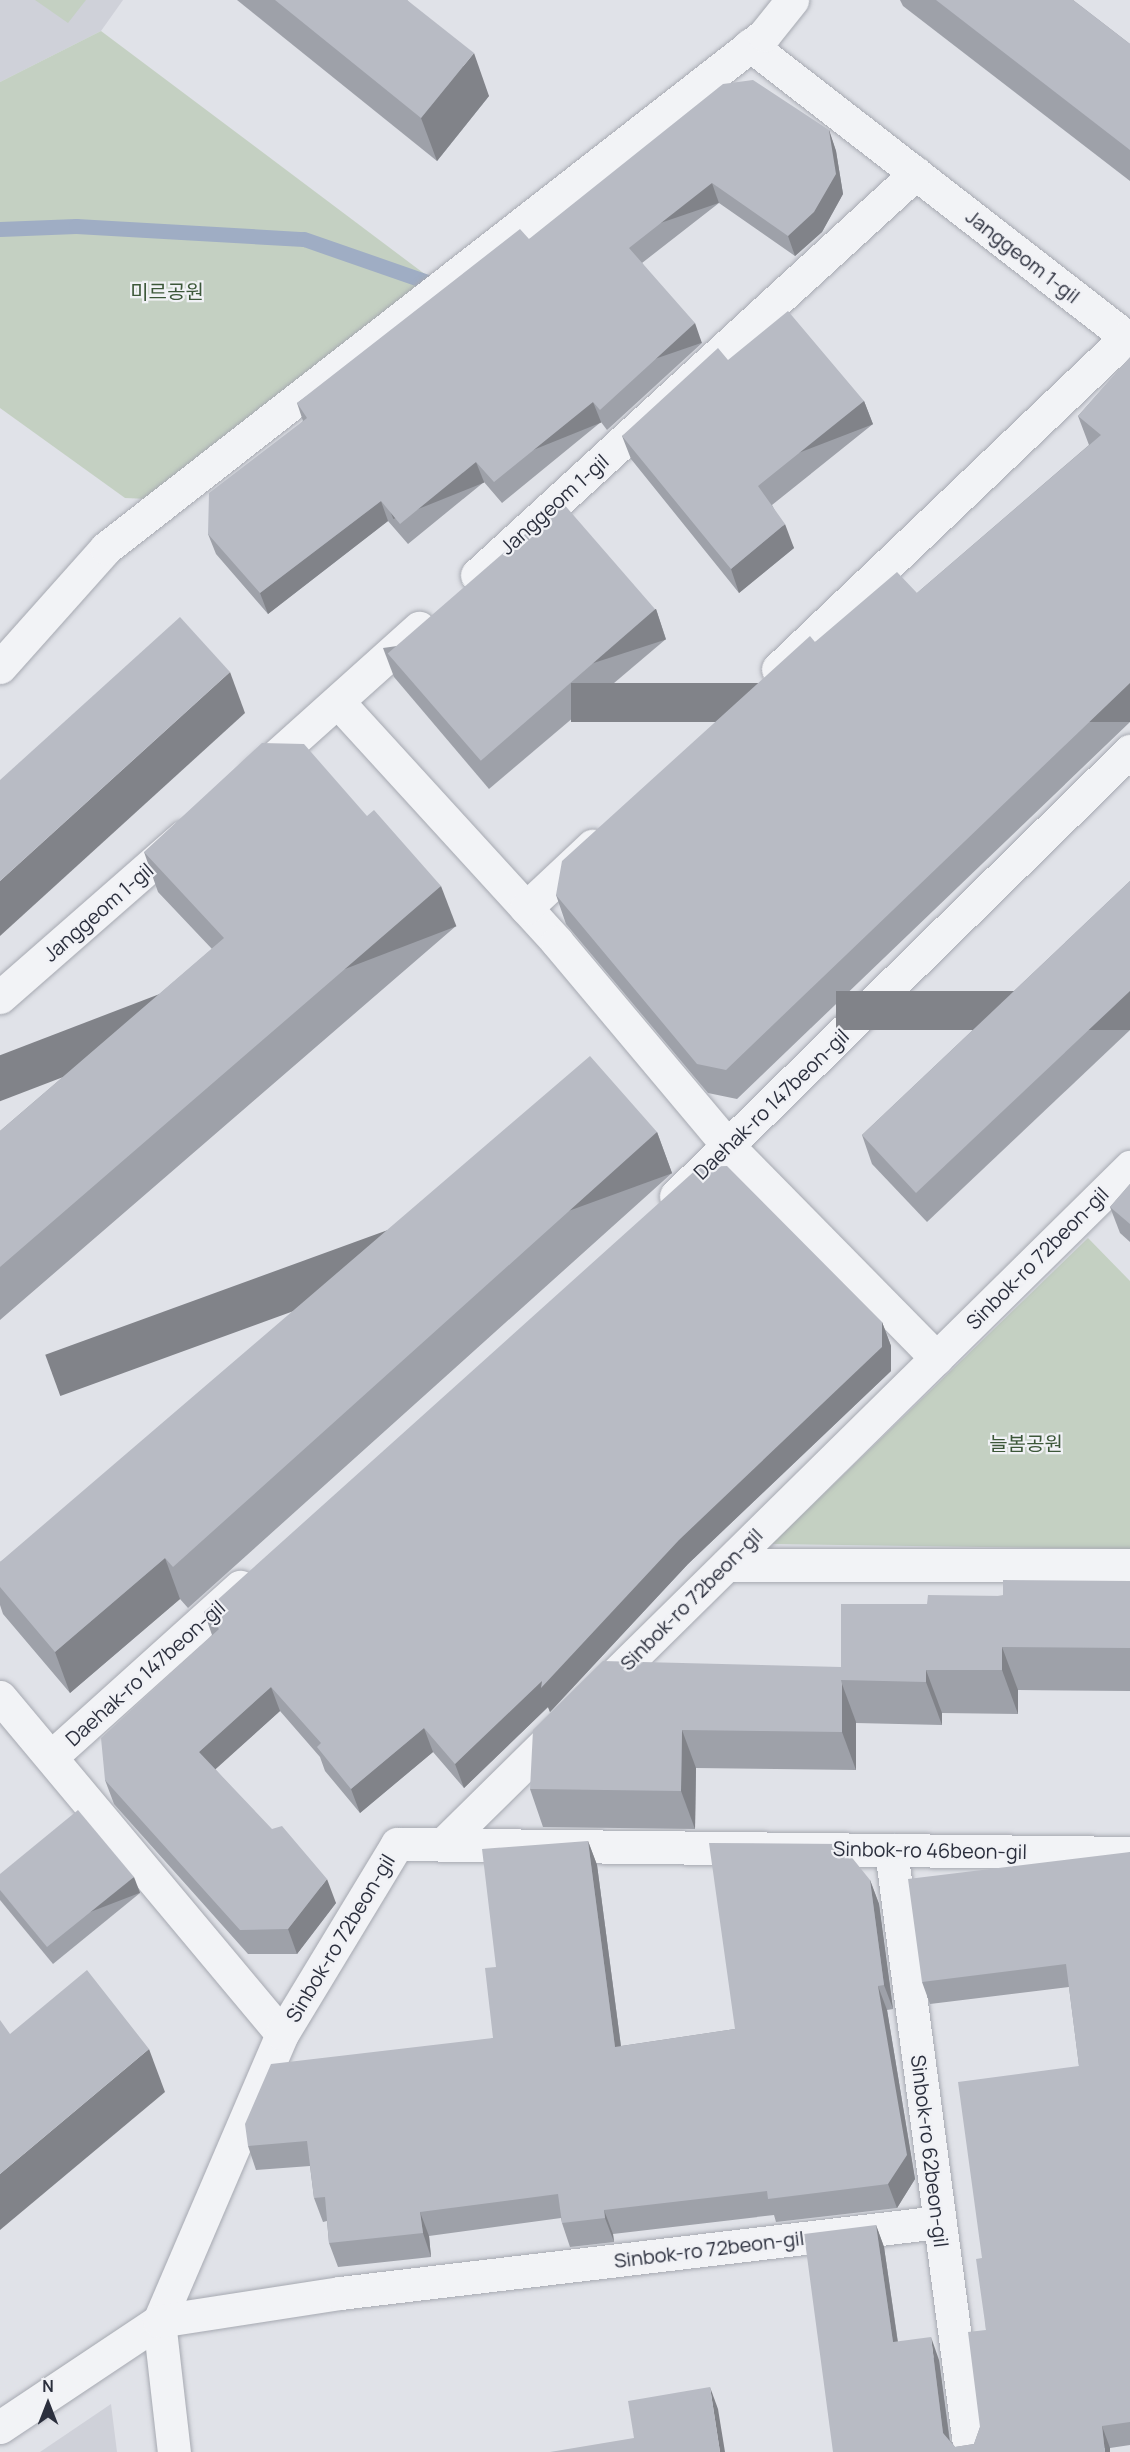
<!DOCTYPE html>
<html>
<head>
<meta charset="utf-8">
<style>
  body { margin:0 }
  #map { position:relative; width:1130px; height:2452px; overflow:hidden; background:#e0e2e8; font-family:Manrope,"Noto Sans KR",sans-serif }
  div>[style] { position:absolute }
  .built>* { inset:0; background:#cfd1d9 }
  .green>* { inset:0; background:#c4d0c2 }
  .stream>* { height:15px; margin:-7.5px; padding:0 7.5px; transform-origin:7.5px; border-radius:7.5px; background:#9fadc4 }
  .roads { filter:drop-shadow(0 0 2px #a6a9b1) drop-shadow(0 0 2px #a6a9b1) }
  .street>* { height:33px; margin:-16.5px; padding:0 16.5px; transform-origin:16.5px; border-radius:16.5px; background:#f2f3f6 }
  .wall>* { inset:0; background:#9ea1a9 }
  .shaded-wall>* { inset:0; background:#818389; transform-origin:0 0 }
  .building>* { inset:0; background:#b8bbc4; transform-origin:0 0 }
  span { translate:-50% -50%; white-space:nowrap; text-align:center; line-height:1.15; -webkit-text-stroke:4.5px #f0f1f5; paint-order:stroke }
  .street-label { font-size:20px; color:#2b2f3d }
  .park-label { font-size:20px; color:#3c5739 }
  .north { position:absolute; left:18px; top:2374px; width:60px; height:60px; -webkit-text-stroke:4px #f0f1f5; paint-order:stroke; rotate:0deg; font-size:16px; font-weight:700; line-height:24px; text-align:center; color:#2b2f3d }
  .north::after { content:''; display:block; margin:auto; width:21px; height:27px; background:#2b2f3d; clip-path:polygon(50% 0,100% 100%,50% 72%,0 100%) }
</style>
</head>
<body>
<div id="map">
  <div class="built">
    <i style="clip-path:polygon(0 0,123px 0,101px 31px,0 82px)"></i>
    <i style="clip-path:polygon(111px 2404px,117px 2452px,40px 2452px)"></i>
  </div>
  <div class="green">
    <i style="clip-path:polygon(35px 0,86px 0,68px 23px)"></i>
    <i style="clip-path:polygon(101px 31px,442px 287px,170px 500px,125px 498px,0 408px,0 82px)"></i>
    <i style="clip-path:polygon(1088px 1238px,1130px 1281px,1130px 1549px,772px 1544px)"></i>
  </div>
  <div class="stream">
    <i style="left:0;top:229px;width:76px;rotate:-2.3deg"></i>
    <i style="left:76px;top:226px;width:228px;rotate:3.3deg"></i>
    <i style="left:304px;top:239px;width:146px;rotate:19.2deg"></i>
  </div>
  <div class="roads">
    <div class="street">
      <i style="left:750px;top:45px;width:481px;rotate:37.8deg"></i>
      <i style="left:477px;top:575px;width:595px;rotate:-42.48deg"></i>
      <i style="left:0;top:667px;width:159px;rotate:-48.3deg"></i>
      <i style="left:106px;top:548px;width:834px;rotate:-37.94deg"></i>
      <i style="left:764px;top:35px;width:45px;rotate:-51.3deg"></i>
      <i style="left:778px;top:669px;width:482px;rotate:-43.6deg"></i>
      <i style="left:338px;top:702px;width:325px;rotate:47.6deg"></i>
      <i style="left:557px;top:942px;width:268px;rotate:50deg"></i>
      <i style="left:729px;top:1147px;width:296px;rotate:45.5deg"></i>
      <i style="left:256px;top:774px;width:219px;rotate:-41.9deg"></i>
      <i style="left:526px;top:908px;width:91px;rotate:-43.2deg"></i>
      <i style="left:0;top:997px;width:243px;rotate:-41.2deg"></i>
      <i style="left:676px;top:1196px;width:636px;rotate:-44.43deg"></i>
      <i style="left:727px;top:1565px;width:403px"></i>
      <i style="left:0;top:1697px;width:439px;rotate:50.1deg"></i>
      <i style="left:282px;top:2034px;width:312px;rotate:113.2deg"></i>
      <i style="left:159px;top:2321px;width:132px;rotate:83.5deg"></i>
      <i style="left:52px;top:1756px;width:253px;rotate:-42deg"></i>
      <i style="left:443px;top:1844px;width:965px;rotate:-44.58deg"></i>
      <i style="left:891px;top:1850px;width:607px;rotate:82.52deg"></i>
      <i style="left:282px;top:2034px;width:222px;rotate:-58.8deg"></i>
      <i style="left:397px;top:1844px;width:733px;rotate:0.7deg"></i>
      <i style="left:0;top:2427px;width:191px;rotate:-33.7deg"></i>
      <i style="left:159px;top:2321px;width:183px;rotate:-8.8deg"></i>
      <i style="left:340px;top:2293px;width:603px;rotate:-6.76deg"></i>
    </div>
  </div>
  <div class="wall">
    <i style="clip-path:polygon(237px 0,407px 0,489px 96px,437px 161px)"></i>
    <i style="clip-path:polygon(900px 0,1073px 0,1130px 44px,1130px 181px,903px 6px)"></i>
    <i style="clip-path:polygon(829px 130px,836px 151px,843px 194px,822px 232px,795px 256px,719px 203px,642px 263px,702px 343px,607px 430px,601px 422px,502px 503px,484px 482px,408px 544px,388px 521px,268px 614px,216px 554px,208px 534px,303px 421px,297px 403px,529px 239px)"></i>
    <i style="clip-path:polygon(1130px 358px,1130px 722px,737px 1099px,708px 1093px,566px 924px,556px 895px,815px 642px,917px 593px,1089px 445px,1078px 416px)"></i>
    <i style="clip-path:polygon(728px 360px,864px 401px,873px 424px,772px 505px,794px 548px,739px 593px,631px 459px,622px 436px)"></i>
    <i style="clip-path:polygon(656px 609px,666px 639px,489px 789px,394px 677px,383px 648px)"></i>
    <i style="clip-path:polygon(144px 852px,456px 926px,0 1320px,0 1131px,212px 949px,158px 892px)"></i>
    <i style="clip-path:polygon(1130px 881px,1130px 1030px,927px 1222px,872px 1164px,862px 1135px)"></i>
    <i style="clip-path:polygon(657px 1132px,672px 1173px,188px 1608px,180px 1599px,70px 1693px,3px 1614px,0 1605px,0 1562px)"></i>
    <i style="clip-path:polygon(1130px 1184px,1130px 1242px,1120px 1233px,1110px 1207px)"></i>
    <i style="clip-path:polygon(882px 1322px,891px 1346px,891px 1371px,688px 1564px,550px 1712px,548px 1707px,464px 1788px,433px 1752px,360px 1813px,325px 1771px,320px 1757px,280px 1711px,215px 1769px,336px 1903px,297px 1954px,248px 1954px,114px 1804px,105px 1780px,212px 1635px,204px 1612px)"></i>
    <i style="clip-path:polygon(1130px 1581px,1130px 1691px,1018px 1690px,1018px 1714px,942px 1713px,942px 1725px,856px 1723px,856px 1722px,856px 1770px,696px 1768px,695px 1829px,543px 1827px,530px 1789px,841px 1668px,927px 1604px)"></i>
    <i style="clip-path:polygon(588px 1841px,597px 1865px,621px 2046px,735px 2029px,870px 1880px,879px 1904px,893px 2009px,887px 2010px,915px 2179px,897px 2208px,776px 2222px,774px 2215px,613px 2234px,614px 2242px,570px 2247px,562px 2223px,561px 2218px,429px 2236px,431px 2257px,338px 2267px,329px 2243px,327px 2221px,323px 2222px,314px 2198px,310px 2166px,256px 2170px,248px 2146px,493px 2038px,496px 1967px)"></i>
    <i style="clip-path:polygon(1130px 1852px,1130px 2445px,1110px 2448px,833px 2452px,876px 2225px,884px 2247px,898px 2342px,939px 2360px,950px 2440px,955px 2447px,974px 2444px,980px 2427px,986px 2330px,982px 2258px,1079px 2066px,1069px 1987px,930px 2004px,922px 1982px)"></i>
    <i style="clip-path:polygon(0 1874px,140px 1893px,53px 1964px,0 1900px)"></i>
  </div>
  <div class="shaded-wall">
    <i style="clip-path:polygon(474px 53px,489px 96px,437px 161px,421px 118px)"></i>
    <i style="clip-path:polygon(829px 130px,836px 151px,843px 194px,822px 232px,795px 256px,788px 236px)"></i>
    <i style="left:712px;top:183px;width:21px;height:105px;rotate:71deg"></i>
    <i style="left:695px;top:323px;width:21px;height:129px;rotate:71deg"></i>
    <i style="left:864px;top:401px;width:25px;height:136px;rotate:69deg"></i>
    <i style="left:593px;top:402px;width:22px;height:127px;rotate:68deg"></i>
    <i style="left:476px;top:462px;width:22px;height:98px;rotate:68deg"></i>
    <i style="clip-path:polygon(381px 501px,388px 521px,268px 614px,260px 593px)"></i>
    <i style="clip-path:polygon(785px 524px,794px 548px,739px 593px,731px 569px)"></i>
    <i style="left:656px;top:609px;width:32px;height:233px;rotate:72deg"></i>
    <i style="clip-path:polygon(230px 672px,245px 713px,0 936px,0 881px)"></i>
    <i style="left:1130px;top:683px;width:39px;height:559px;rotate:90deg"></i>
    <i style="left:441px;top:886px;width:43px;height:583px;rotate:69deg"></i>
    <i style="left:1130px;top:991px;width:39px;height:294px;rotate:90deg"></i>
    <i style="left:657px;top:1132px;width:44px;height:651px;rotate:70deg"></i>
    <i style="clip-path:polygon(882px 1322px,891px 1346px,891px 1371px,688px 1564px,550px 1712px,548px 1707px,464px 1788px,455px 1764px)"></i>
    <i style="clip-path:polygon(165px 1558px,180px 1599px,70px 1693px,55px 1652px)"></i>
    <i style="clip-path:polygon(1002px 1647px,1018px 1690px,1018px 1714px,1002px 1670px)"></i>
    <i style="clip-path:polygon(926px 1670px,942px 1713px,942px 1725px,926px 1682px)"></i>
    <i style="clip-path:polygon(842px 1684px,856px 1722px,856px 1770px,842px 1732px)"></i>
    <i style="clip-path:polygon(271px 1687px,280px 1711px,208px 1776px,199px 1752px)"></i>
    <i style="clip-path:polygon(424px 1728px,433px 1752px,360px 1813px,351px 1789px)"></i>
    <i style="clip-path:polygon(682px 1730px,696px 1768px,695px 1829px,681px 1791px)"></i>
    <i style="clip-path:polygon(588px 1841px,597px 1865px,624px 2070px,615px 2047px)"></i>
    <i style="left:134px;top:1877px;width:17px;height:112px;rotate:69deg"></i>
    <i style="clip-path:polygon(327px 1879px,336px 1903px,297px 1954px,288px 1929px)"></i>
    <i style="clip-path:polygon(870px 1880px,879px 1904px,893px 2009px,884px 1985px)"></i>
    <i style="clip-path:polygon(878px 1986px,887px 2010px,915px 2179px,897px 2208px,888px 2184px)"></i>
    <i style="clip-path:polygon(149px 2049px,165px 2092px,0 2230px,0 2174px)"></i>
    <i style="clip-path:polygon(604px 2210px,613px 2234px,614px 2242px,605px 2218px)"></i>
    <i style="clip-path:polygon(420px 2212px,429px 2236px,431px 2257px,423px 2233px)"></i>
    <i style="clip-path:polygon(876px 2225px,884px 2247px,901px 2365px,893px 2342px)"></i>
    <i style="clip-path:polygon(931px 2337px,939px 2360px,951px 2452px,943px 2433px)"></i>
    <i style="clip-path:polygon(710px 2387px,718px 2409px,725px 2452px,720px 2452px)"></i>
    <i style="clip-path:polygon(1102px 2426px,1110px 2448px,1110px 2452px,1105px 2452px)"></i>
  </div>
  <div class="building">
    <i style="clip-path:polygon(275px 0,407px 0,474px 53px,421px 118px)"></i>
    <i style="clip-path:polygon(936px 0,1073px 0,1130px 44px,1130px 150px)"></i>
    <i style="clip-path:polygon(753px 80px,829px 130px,836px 174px,814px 212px,788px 236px,712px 183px,629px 248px,695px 323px,600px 410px,593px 402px,494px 482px,476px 462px,400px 524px,381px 501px,260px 593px,208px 534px,209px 493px,307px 418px,297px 403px,520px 229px,529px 239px,723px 84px)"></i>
    <i style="clip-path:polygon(788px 311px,864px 401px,758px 486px,785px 524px,731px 569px,622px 436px,718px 348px,728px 360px)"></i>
    <i style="clip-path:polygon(1130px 357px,1130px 683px,726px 1070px,697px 1064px,556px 895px,562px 861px,810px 636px,815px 642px,897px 572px,917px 593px,1101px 435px,1078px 416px)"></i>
    <i style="left:562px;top:502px;width:142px;height:231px;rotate:49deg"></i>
    <i style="clip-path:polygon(180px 617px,230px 672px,0 881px,0 780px)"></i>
    <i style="clip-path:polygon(262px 743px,304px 744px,367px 816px,374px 810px,441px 886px,0 1267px,0 1131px,224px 938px,144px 852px)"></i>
    <i style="clip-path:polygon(1130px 881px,1130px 991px,916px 1193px,862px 1135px)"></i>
    <i style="clip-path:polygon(590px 1056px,657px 1132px,173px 1567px,165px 1558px,55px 1652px,0 1587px,0 1562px)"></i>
    <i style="clip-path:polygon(727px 1166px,882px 1322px,882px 1347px,679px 1540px,541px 1688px,542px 1681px,455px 1764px,424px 1728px,351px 1789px,317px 1747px,321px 1743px,271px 1687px,199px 1752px,272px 1829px,282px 1826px,327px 1879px,288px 1929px,240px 1930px,105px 1780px,101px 1738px,219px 1629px,204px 1612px,699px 1167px)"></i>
    <i style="clip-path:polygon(1130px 1184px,1130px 1224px,1110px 1207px)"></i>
    <i style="clip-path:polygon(1003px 1580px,1130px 1581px,1130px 1648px,1002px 1647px,1002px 1670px,926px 1670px,926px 1682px,841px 1680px,841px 1604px,927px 1604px,928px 1595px,1003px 1596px)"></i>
    <i style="clip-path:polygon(603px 1661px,841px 1667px,841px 1680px,842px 1684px,842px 1732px,682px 1730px,681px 1791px,530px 1789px,533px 1730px)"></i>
    <i style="clip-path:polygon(78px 1810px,134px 1877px,47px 1947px,0 1890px,0 1874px)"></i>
    <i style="clip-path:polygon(588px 1841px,615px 2047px,735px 2029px,709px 1843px,841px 1844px,870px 1880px,884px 1985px,878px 1986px,907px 2155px,888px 2184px,768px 2199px,767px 2191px,604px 2210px,605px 2218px,562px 2223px,558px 2194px,420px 2212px,423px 2233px,329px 2243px,325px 2197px,314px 2198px,307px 2141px,248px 2146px,245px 2124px,271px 2064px,493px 2038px,485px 1968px,496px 1967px,482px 1849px)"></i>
    <i style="clip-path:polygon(1130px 1852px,1130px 2422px,1102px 2426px,1105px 2452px,833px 2452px,804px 2234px,876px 2225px,893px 2342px,931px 2337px,943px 2433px,955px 2447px,974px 2444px,980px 2427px,968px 2332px,986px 2330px,976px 2259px,982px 2258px,958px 2082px,1079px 2066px,1066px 1964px,922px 1982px,908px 1879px)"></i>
    <i style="clip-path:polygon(87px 1970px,149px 2049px,0 2174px,0 2020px,10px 2034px)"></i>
    <i style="clip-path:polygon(710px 2387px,720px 2452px,550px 2452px,634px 2438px,628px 2401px)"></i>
  </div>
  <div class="street-label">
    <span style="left:1023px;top:256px;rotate:38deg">Janggeom 1-gil</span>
    <span style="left:554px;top:504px;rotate:-42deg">Janggeom 1-gil</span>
    <span style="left:98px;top:912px;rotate:-41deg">Janggeom 1-gil</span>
    <span style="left:771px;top:1104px;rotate:-44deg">Daehak-ro 147beon-gil</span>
    <span style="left:1037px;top:1258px;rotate:-45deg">Sinbok-ro 72beon-gil</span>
    <span style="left:691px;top:1599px;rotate:-45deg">Sinbok-ro 72beon-gil</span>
    <span style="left:145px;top:1673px;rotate:-42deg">Daehak-ro 147beon-gil</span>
    <span style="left:930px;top:1850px;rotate:1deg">Sinbok-ro 46beon-gil</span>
    <span style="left:340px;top:1938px;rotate:-59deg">Sinbok-ro 72beon-gil</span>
    <span style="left:930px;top:2151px;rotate:83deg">Sinbok-ro 62beon-gil</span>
    <span style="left:709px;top:2249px;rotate:-7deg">Sinbok-ro 72beon-gil</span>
  </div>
  <div class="park-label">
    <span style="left:167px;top:291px">미르공원</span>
    <span style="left:1026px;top:1443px">늘봄공원</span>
  </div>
  <div class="north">N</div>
</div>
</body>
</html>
